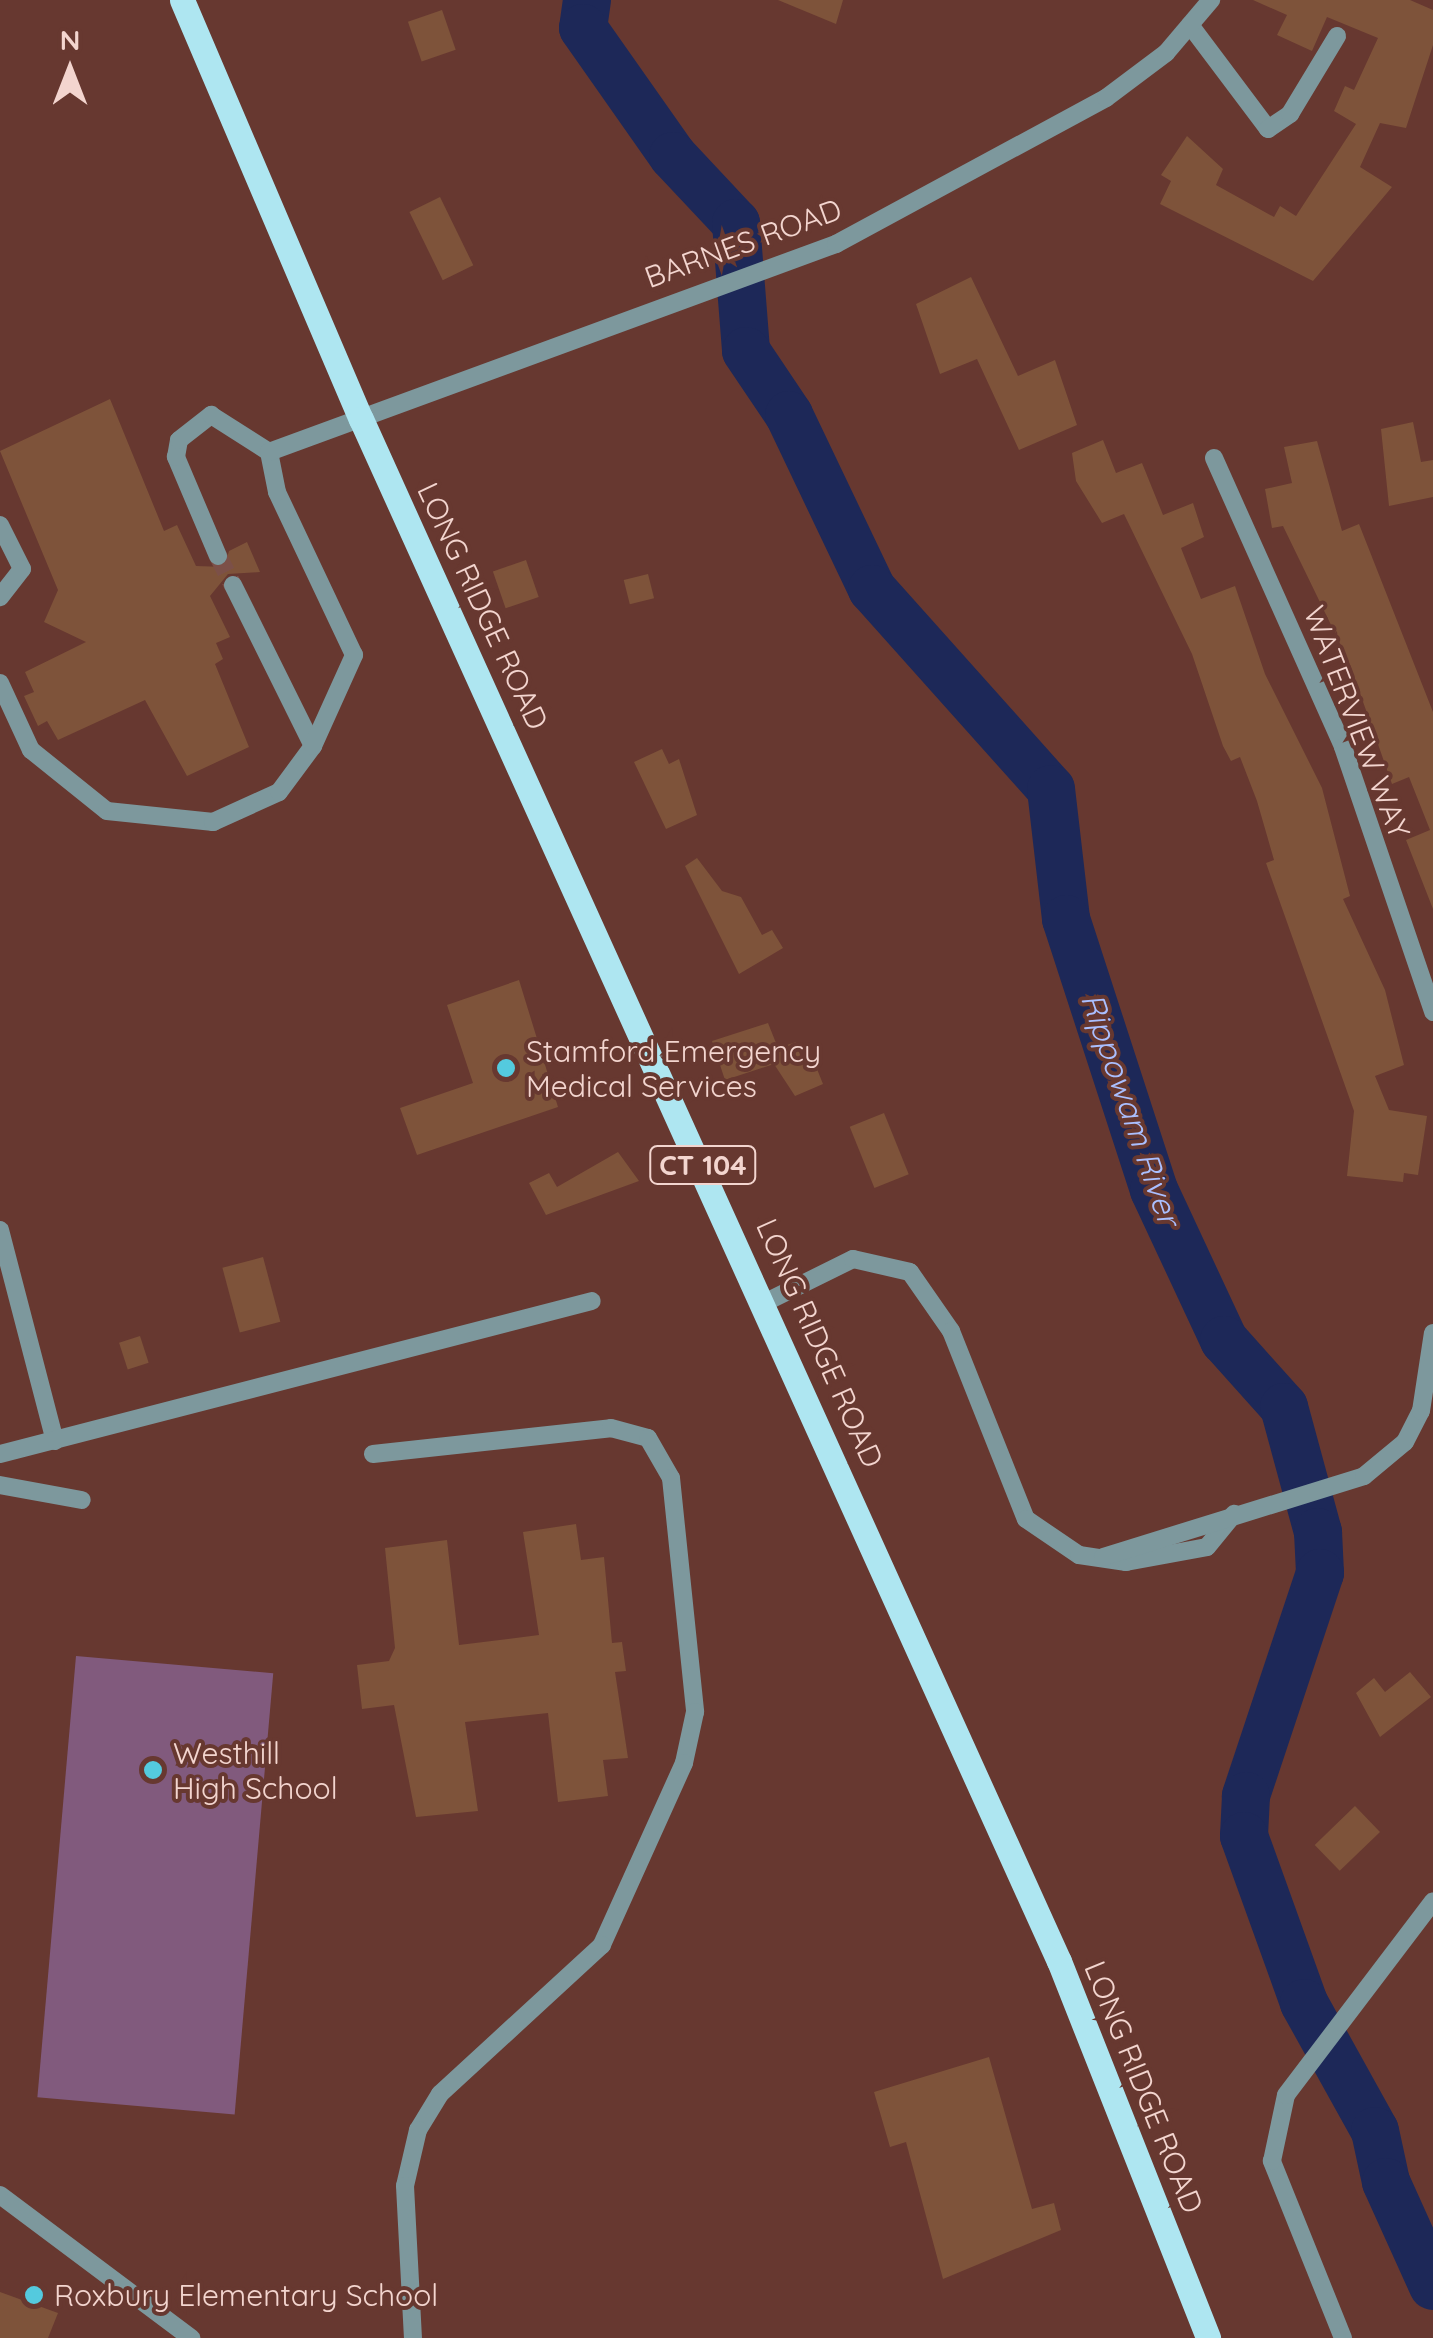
<!DOCTYPE html>
<html>
<head>
<meta charset="utf-8">
<style>
  body { margin:0 }
  #map { position:relative; width:1433px; height:2338px; overflow:hidden; background:#673830; font-family:Quicksand,sans-serif }
  div>[style] { position:absolute }
  .green>* { inset:0; background:#815a7d; transform-origin:0 0 }
  .river>* { height:48px; margin:-24px; padding:0 24px; transform-origin:24px; border-radius:24px; background:#1d2858 }
  .building>* { inset:0; background:#7e533a; transform-origin:0 0 }
  .minor-tunnel>* { height:18px; margin-top:-9px; transform-origin:0; background:repeating-linear-gradient(90deg,#7c5048 0 18px,transparent 0 27px) }
  .minor>* { height:18px; margin:-9px; padding:0 9px; transform-origin:9px; border-radius:9px; background:#7d989d }
  .major>* { height:25px; margin:-12.5px; padding:0 12.5px; transform-origin:12.5px; border-radius:12.5px; background:#aee6f1 }
  .dots>* { width:28px; height:28px; translate:-50% -50%; box-sizing:border-box; border:5px solid #673830; border-radius:50% }
  span { translate:-50% -50%; white-space:nowrap; text-align:center; line-height:1.15; -webkit-text-stroke:8px #673830; paint-order:stroke }
  .shield-label span { padding:2px 8px; background:#673830; border:2px solid; border-radius:8px; -webkit-text-stroke-width:0 }
  .shield-label { font-size:28px; color:#f3d5cf; font-weight:700 }
  .street-label { font-size:30px; color:#f3d5cf }
  .poi-label { font-size:30px; color:#f3d5cf }
  .left { translate:0 -50%; text-align:left }
  .water-label { font-size:32px; color:#aabfff; font-style:italic }
  .north { position:absolute; left:20px; top:20px; width:100px; height:100px; -webkit-text-stroke:8px #673830; paint-order:stroke; rotate:0deg; font-size:28px; font-weight:700; line-height:40px; text-align:center; color:#f3d5cf }
  .north::after { content:''; display:block; margin:auto; width:35px; height:45px; background:#f3d5cf; clip-path:polygon(50% 0,100% 100%,50% 72%,0 100%) }
</style>
</head>
<body>
<div id="map">
  <div class="green">
    <i style="left:76px;top:1656px;width:198px;height:443px;rotate:5deg"></i>
  </div>
  <div class="river">
    <i style="left:587px;top:0;width:28px;rotate:98deg"></i>
    <i style="left:583px;top:28px;width:156px;rotate:54.9deg"></i>
    <i style="left:673px;top:156px;width:92px;rotate:46.8deg"></i>
    <i style="left:736px;top:223px;width:128px;rotate:85.5deg"></i>
    <i style="left:746px;top:351px;width:77px;rotate:56.1deg"></i>
    <i style="left:789px;top:415px;width:193px;rotate:64.5deg"></i>
    <i style="left:872px;top:589px;width:268px;rotate:48.2deg"></i>
    <i style="left:1051px;top:789px;width:131px;rotate:83.4deg"></i>
    <i style="left:1066px;top:919px;width:285px;rotate:72deg"></i>
    <i style="left:1154px;top:1190px;width:166px;rotate:65deg"></i>
    <i style="left:1224px;top:1340px;width:90px;rotate:48.2deg"></i>
    <i style="left:1284px;top:1407px;width:130px;rotate:74.8deg"></i>
    <i style="left:1318px;top:1532px;width:41px;rotate:87.2deg"></i>
    <i style="left:1320px;top:1573px;width:235px;rotate:108.4deg"></i>
    <i style="left:1246px;top:1796px;width:40px;rotate:92.9deg"></i>
    <i style="left:1244px;top:1836px;width:177px;rotate:70.2deg"></i>
    <i style="left:1304px;top:2003px;width:146px;rotate:61deg"></i>
    <i style="left:1375px;top:2131px;width:52px;rotate:77.8deg"></i>
    <i style="left:1386px;top:2182px;width:114px;rotate:65.7deg"></i>
  </div>
  <div class="building">
    <i style="clip-path:polygon(778px 0,843px 0,836px 24px)"></i>
    <i style="clip-path:polygon(1253px 0,1410px 0,1433px 10px,1433px 45px,1406px 128px,1380px 123px,1360px 167px,1392px 187px,1313px 281px,1160px 204px,1171px 181px,1161px 175px,1187px 136px,1223px 169px,1216px 185px,1274px 217px,1280px 206px,1296px 216px,1356px 124px,1334px 111px,1345px 86px,1354px 90px,1378px 38px,1327px 17px,1312px 51px,1277px 35px,1287px 15px)"></i>
    <i style="left:442px;top:10px;width:42px;height:36px;rotate:71deg"></i>
    <i style="left:440px;top:197px;width:76px;height:34px;rotate:64deg"></i>
    <i style="clip-path:polygon(971px 277px,1018px 376px,1055px 360px,1077px 425px,1019px 450px,977px 359px,940px 374px,916px 304px)"></i>
    <i style="clip-path:polygon(110px 399px,164px 531px,177px 525px,196px 566px,224px 567px,229px 551px,247px 542px,260px 572px,228px 574px,210px 596px,230px 637px,216px 643px,223px 659px,215px 664px,249px 747px,187px 776px,145px 700px,58px 740px,47px 721px,38px 726px,24px 696px,34px 692px,25px 672px,86px 642px,44px 622px,58px 590px,0 451px)"></i>
    <i style="clip-path:polygon(1413px 422px,1421px 462px,1433px 460px,1433px 497px,1389px 506px,1381px 429px)"></i>
    <i style="clip-path:polygon(1103px 440px,1116px 473px,1142px 463px,1163px 515px,1193px 503px,1204px 537px,1181px 548px,1201px 599px,1235px 586px,1265px 674px,1322px 788px,1350px 896px,1343px 899px,1385px 990px,1404px 1065px,1375px 1076px,1389px 1110px,1427px 1116px,1418px 1175px,1404px 1173px,1403px 1182px,1347px 1176px,1354px 1111px,1266px 863px,1274px 860px,1257px 801px,1240px 757px,1231px 761px,1223px 746px,1192px 654px,1124px 514px,1102px 523px,1076px 481px,1072px 453px)"></i>
    <i style="clip-path:polygon(1317px 441px,1342px 531px,1359px 524px,1433px 712px,1433px 909px,1406px 840px,1430px 830px,1409px 777px,1392px 784px,1349px 662px,1283px 526px,1272px 528px,1265px 489px,1292px 483px,1284px 447px)"></i>
    <i style="left:526px;top:560px;width:39px;height:35px;rotate:71deg"></i>
    <i style="left:648px;top:574px;width:25px;height:25px;rotate:76deg"></i>
    <i style="clip-path:polygon(662px 749px,669px 764px,679px 759px,697px 815px,666px 829px,634px 762px)"></i>
    <i style="clip-path:polygon(697px 858px,722px 891px,741px 897px,762px 935px,772px 930px,783px 948px,739px 974px,685px 866px)"></i>
    <i style="clip-path:polygon(519px 980px,558px 1107px,417px 1155px,400px 1108px,473px 1083px,447px 1005px)"></i>
    <i style="clip-path:polygon(768px 1023px,778px 1048px,796px 1042px,801px 1058px,811px 1054px,823px 1084px,795px 1096px,774px 1064px,725px 1080px,712px 1041px)"></i>
    <i style="left:884px;top:1113px;width:66px;height:37px;rotate:68deg"></i>
    <i style="clip-path:polygon(618px 1152px,639px 1181px,546px 1215px,529px 1183px,549px 1173px,557px 1187px)"></i>
    <i style="left:263px;top:1257px;width:67px;height:42px;rotate:75deg"></i>
    <i style="left:140px;top:1336px;width:28px;height:22px;rotate:72deg"></i>
    <i style="clip-path:polygon(576px 1524px,581px 1560px,604px 1557px,612px 1643px,622px 1642px,626px 1671px,615px 1672px,628px 1758px,603px 1760px,608px 1796px,558px 1802px,548px 1713px,465px 1722px,478px 1811px,416px 1817px,394px 1705px,362px 1709px,357px 1665px,389px 1661px,395px 1648px,385px 1548px,447px 1540px,459px 1645px,539px 1635px,523px 1532px)"></i>
    <i style="clip-path:polygon(1410px 1672px,1431px 1697px,1380px 1737px,1356px 1693px,1374px 1678px,1385px 1692px)"></i>
    <i style="left:1355px;top:1806px;width:36px;height:56px;rotate:46deg"></i>
    <i style="clip-path:polygon(989px 2057px,1032px 2209px,1054px 2203px,1061px 2230px,943px 2279px,906px 2142px,890px 2147px,874px 2092px)"></i>
    <i style="clip-path:polygon(0 2292px,58px 2313px,48px 2338px,0 2338px)"></i>
  </div>
  <div class="minor-tunnel">
    <i style="left:218px;top:556px;width:33px;rotate:63deg"></i>
  </div>
  <div class="minor">
    <i style="left:1190px;top:25px;width:130px;rotate:53.1deg"></i>
    <i style="left:1268px;top:129px;width:27px;rotate:-34deg"></i>
    <i style="left:1290px;top:114px;width:91px;rotate:-58.9deg"></i>
    <i style="left:1214px;top:458px;width:316px;rotate:65.9deg"></i>
    <i style="left:1343px;top:747px;width:280px;rotate:71.2deg"></i>
    <i style="left:0;top:525px;width:49px;rotate:63.4deg"></i>
    <i style="left:22px;top:569px;width:36px;rotate:128deg"></i>
    <i style="left:218px;top:556px;width:108px;rotate:-113deg"></i>
    <i style="left:176px;top:457px;width:17px;rotate:-80deg"></i>
    <i style="left:179px;top:440px;width:41px;rotate:-38deg"></i>
    <i style="left:211px;top:415px;width:69px;rotate:32.5deg"></i>
    <i style="left:233px;top:585px;width:180px;rotate:63.6deg"></i>
    <i style="left:0;top:683px;width:74px;rotate:65.2deg"></i>
    <i style="left:31px;top:750px;width:97px;rotate:38.8deg"></i>
    <i style="left:107px;top:811px;width:107px;rotate:5.9deg"></i>
    <i style="left:213px;top:822px;width:72px;rotate:-24.4deg"></i>
    <i style="left:279px;top:792px;width:57px;rotate:-53.5deg"></i>
    <i style="left:313px;top:746px;width:100px;rotate:-65.7deg"></i>
    <i style="left:354px;top:655px;width:180px;rotate:-115.3deg"></i>
    <i style="left:277px;top:492px;width:41px;rotate:-101.3deg"></i>
    <i style="left:269px;top:452px;width:604px;rotate:-20.15deg"></i>
    <i style="left:836px;top:244px;width:307px;rotate:-28.4deg"></i>
    <i style="left:1106px;top:98px;width:75px;rotate:-36.9deg"></i>
    <i style="left:1166px;top:53px;width:70px;rotate:-49.7deg"></i>
    <i style="left:0;top:1230px;width:218px;rotate:75.4deg"></i>
    <i style="left:768px;top:1301px;width:95px;rotate:-26.3deg"></i>
    <i style="left:853px;top:1259px;width:58px;rotate:12.8deg"></i>
    <i style="left:910px;top:1272px;width:72px;rotate:55.2deg"></i>
    <i style="left:951px;top:1331px;width:202px;rotate:68.3deg"></i>
    <i style="left:1026px;top:1519px;width:64px;rotate:34.2deg"></i>
    <i style="left:1079px;top:1555px;width:48px;rotate:8.5deg"></i>
    <i style="left:1126px;top:1562px;width:82px;rotate:-10.5deg"></i>
    <i style="left:1207px;top:1547px;width:43px;rotate:-50.7deg"></i>
    <i style="left:0;top:1454px;width:611px;rotate:-14.49deg"></i>
    <i style="left:373px;top:1454px;width:239px;rotate:-6.2deg"></i>
    <i style="left:611px;top:1428px;width:38px;rotate:15deg"></i>
    <i style="left:648px;top:1438px;width:46px;rotate:60.1deg"></i>
    <i style="left:671px;top:1478px;width:235px;rotate:84.1deg"></i>
    <i style="left:695px;top:1712px;width:52px;rotate:102.2deg"></i>
    <i style="left:684px;top:1763px;width:200px;rotate:114.3deg"></i>
    <i style="left:602px;top:1945px;width:220px;rotate:137.4deg"></i>
    <i style="left:440px;top:2094px;width:42px;rotate:121.4deg"></i>
    <i style="left:418px;top:2130px;width:57px;rotate:103.1deg"></i>
    <i style="left:405px;top:2186px;width:152px;rotate:87deg"></i>
    <i style="left:0;top:1485px;width:83px;rotate:10.4deg"></i>
    <i style="left:1103px;top:1557px;width:273px;rotate:-17.2deg"></i>
    <i style="left:1364px;top:1476px;width:53px;rotate:-39.7deg"></i>
    <i style="left:1405px;top:1442px;width:35px;rotate:-63deg"></i>
    <i style="left:1421px;top:1411px;width:79px;rotate:-81.3deg"></i>
    <i style="left:0;top:2195px;width:239px;rotate:36.8deg"></i>
    <i style="left:1343px;top:2338px;width:191px;rotate:-111.9deg"></i>
    <i style="left:1272px;top:2161px;width:67px;rotate:-78deg"></i>
    <i style="left:1286px;top:2095px;width:243px;rotate:-52.8deg"></i>
  </div>
  <div class="major">
    <i style="left:182px;top:0;width:456px;rotate:66.9deg"></i>
    <i style="left:361px;top:419px;width:1693px;rotate:65.65deg"></i>
    <i style="left:1059px;top:1961px;width:405px;rotate:68.4deg"></i>
  </div>
  <div class="dots">
    <i style="left:506px;top:1068px;background:#54cade"></i>
    <i style="left:153px;top:1770px;background:#54cade"></i>
    <i style="left:34px;top:2295px;background:#54cade"></i>
  </div>
  <div class="shield-label">
    <span style="left:703px;top:1165px">CT 104</span>
  </div>
  <div class="street-label">
    <span style="left:743px;top:243px;rotate:-20deg">BARNES ROAD</span>
    <span style="left:483px;top:606px;rotate:65deg">LONG RIDGE ROAD</span>
    <span style="left:1357px;top:722px;rotate:69deg">WATERVIEW WAY</span>
    <span style="left:820px;top:1343px;rotate:66deg">LONG RIDGE ROAD</span>
    <span style="left:1144px;top:2087px;rotate:68deg">LONG RIDGE ROAD</span>
  </div>
  <div class="poi-label">
    <span class="left" style="left:526px;top:1068px">Stamford Emergency<br>Medical Services</span>
    <span class="left" style="left:173px;top:1770px">Westhill<br>High School</span>
    <span class="left" style="left:54px;top:2295px">Roxbury Elementary School</span>
  </div>
  <div class="water-label">
    <span style="left:1131px;top:1109px;rotate:71deg">Rippowam River</span>
  </div>
  <div class="north">N</div>
</div>
</body>
</html>
